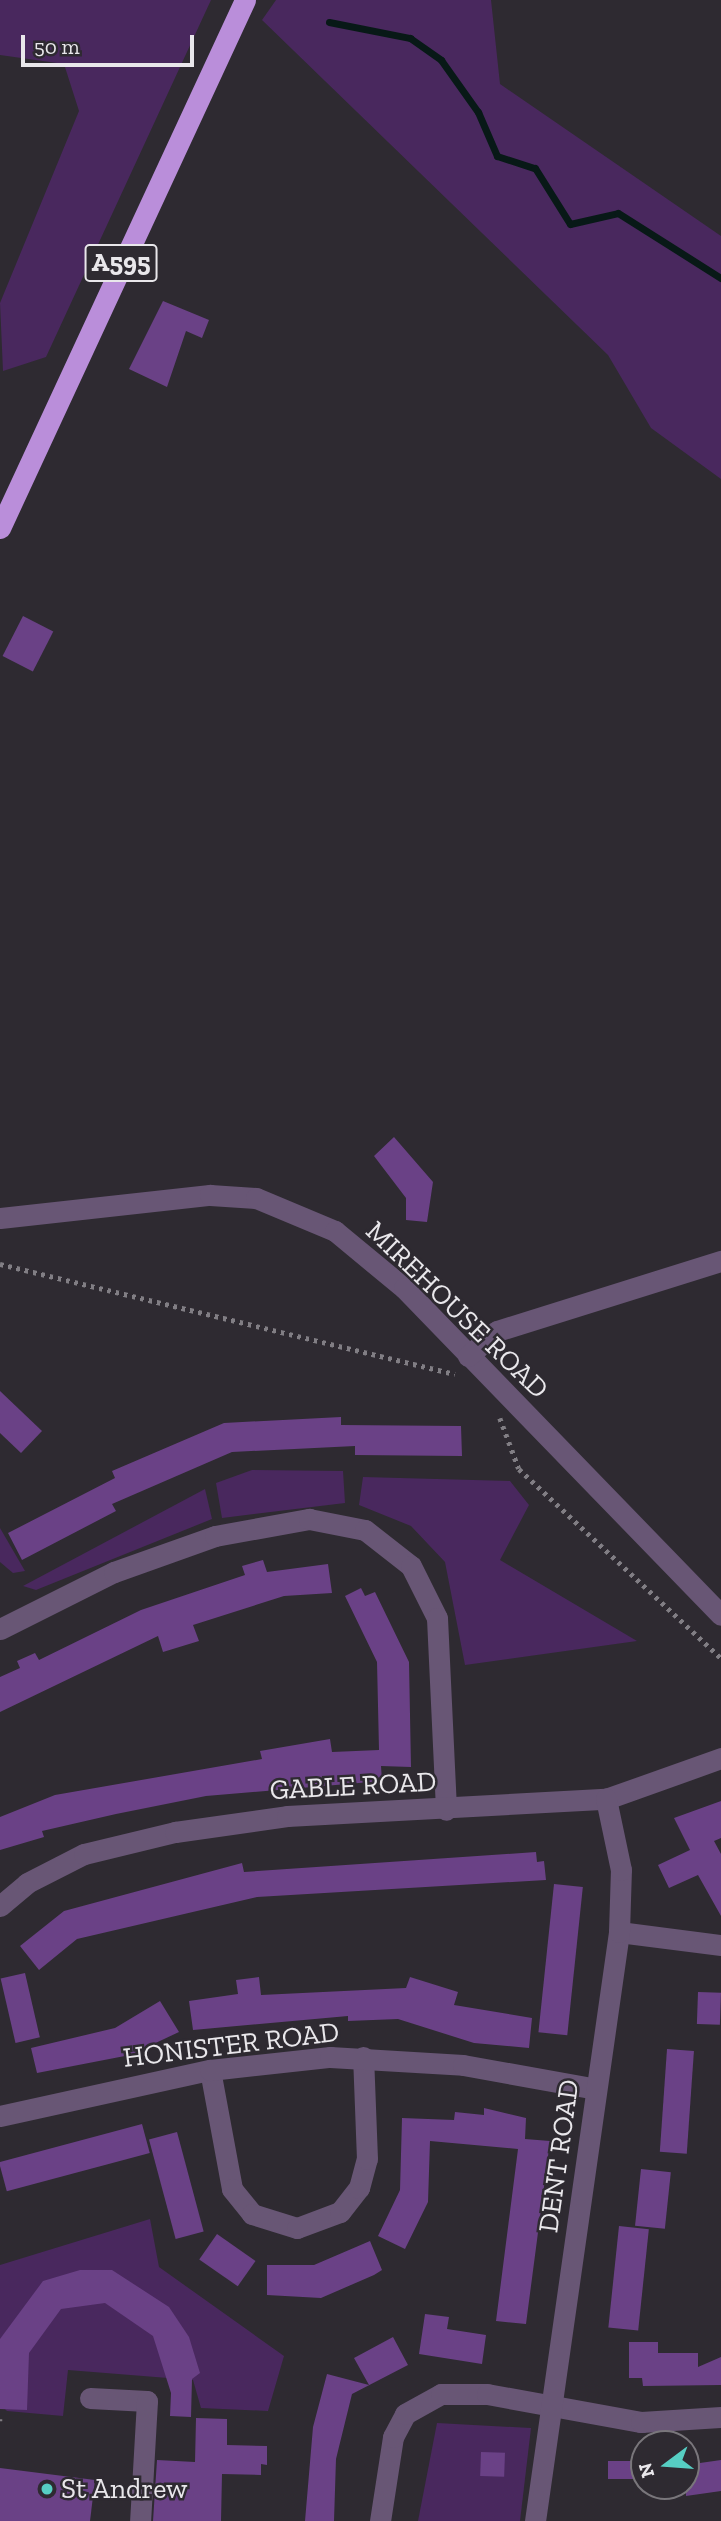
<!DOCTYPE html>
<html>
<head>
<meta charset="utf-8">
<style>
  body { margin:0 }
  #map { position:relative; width:721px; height:2521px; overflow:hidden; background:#2e2a31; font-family:"Zilla Slab",serif }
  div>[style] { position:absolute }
  .green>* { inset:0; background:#49285e }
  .stream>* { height:7px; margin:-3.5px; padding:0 3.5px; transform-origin:3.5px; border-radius:3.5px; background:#081917 }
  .building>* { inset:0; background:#6a4186; transform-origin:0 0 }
  .path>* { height:4.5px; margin-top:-2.25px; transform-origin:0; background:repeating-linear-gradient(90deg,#817e84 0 3.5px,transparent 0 8.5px) }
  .minor>* { height:21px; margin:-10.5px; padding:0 10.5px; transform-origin:10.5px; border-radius:10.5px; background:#685675 }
  .highway>* { height:21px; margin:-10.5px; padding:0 10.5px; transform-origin:10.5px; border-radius:10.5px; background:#ba8eda }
  .dots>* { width:19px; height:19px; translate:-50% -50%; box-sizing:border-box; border:4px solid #2e2a31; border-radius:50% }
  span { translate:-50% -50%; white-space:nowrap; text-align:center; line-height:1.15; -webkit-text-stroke:5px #2e2a31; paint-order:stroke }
  .shield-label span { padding:2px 5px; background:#2e2a31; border:2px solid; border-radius:5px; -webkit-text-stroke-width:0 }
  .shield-label { font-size:26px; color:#e9e7eb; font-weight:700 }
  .street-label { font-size:28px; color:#e9e7eb }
  .poi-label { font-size:28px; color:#e9e7eb }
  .left { translate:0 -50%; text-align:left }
  .north { position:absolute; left:630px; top:2430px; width:70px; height:70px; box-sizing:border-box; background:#2e2a31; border:2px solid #79767b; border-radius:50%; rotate:254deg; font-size:19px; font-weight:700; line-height:28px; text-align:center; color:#e9e7eb }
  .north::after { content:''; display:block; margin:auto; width:24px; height:32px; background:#56cec3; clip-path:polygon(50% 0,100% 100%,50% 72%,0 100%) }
  .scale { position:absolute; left:21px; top:35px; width:173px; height:32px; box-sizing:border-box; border:4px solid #e9e7eb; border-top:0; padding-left:9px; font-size:21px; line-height:24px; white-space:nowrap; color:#e9e7eb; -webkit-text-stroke:5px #2e2a31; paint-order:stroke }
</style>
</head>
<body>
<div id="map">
  <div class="green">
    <i style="clip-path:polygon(0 0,211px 0,46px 357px,3px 371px,0 303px,79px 111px,64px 64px,0 55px)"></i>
    <i style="clip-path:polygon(276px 0,491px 0,500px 84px,721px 236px,721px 479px,651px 428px,608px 355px,262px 20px)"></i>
    <i style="clip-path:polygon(252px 1470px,343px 1471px,345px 1503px,222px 1518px,216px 1483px)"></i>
    <i style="clip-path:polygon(363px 1477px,510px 1481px,529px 1505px,500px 1560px,637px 1641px,465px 1665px,445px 1562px,411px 1526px,359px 1505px)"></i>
    <i style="clip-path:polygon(205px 1489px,212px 1519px,36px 1590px,23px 1586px)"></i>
    <i style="clip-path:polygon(0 1528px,25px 1571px,13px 1573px,0 1562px)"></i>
    <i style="clip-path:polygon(150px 2219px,159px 2267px,284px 2356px,268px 2411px,201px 2408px,193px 2380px,68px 2370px,63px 2416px,7px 2411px,0 2404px,0 2265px)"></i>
    <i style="clip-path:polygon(437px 2423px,531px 2428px,520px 2521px,418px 2521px)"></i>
  </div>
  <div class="stream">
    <i style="left:329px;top:22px;width:83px;rotate:11.2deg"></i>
    <i style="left:410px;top:38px;width:38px;rotate:35deg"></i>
    <i style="left:441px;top:60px;width:64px;rotate:54.6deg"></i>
    <i style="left:478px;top:112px;width:48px;rotate:66.6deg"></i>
    <i style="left:497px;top:156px;width:40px;rotate:18deg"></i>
    <i style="left:535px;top:168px;width:66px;rotate:58deg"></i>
    <i style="left:570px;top:224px;width:49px;rotate:-12.9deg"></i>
    <i style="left:618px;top:213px;width:122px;rotate:32.3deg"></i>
  </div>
  <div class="building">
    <i style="clip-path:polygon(163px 301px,209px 320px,202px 338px,186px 331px,167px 387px,129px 369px)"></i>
    <i style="left:23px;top:616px;width:34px;height:45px;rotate:27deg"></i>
    <i style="clip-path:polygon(394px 1137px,433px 1182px,427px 1222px,406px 1220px,406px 1198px,374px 1156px)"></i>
    <i style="clip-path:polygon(0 1391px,42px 1431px,21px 1453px,0 1433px)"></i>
    <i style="clip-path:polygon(341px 1417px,341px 1425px,461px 1426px,462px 1456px,355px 1455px,355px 1446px,232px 1452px,112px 1504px,116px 1511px,22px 1560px,8px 1533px,115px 1478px,112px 1471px,224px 1423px)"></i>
    <i style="clip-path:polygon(263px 1560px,267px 1572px,328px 1564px,332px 1593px,284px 1596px,193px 1625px,199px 1641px,163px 1652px,158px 1636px,0 1712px,0 1677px,20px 1668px,17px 1661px,35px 1653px,39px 1660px,141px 1610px,245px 1575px,242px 1566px)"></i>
    <i style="clip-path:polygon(361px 1588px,365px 1596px,375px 1592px,409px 1662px,411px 1767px,381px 1766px,382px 1781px,206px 1796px,116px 1814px,42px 1831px,44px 1837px,0 1850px,0 1817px,55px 1795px,262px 1759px,260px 1751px,330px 1739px,332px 1752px,379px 1750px,377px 1662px,345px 1596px)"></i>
    <i style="clip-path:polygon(721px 1801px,721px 1838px,714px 1841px,721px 1854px,721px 1916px,698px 1875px,669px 1888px,658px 1865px,690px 1850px,674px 1818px)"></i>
    <i style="clip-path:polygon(536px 1852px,537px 1862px,544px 1861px,546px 1880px,257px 1897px,77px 1939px,39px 1970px,20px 1946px,64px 1911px,242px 1863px,244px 1872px)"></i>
    <i style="left:554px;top:1884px;width:29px;height:149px;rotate:6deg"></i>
    <i style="left:25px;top:1973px;width:66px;height:25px;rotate:77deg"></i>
    <i style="clip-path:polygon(259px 1977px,261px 1995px,406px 1988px,410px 1977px,458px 1992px,454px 2005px,532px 2018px,529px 2048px,474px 2043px,398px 2019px,348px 2021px,348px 2016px,193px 2030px,189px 2001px,238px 1994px,236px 1980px)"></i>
    <i style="left:698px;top:1992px;width:23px;height:32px;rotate:2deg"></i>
    <i style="clip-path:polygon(160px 2001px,179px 2032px,130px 2055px,37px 2073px,31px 2048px,115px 2028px)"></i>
    <i style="left:667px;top:2049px;width:27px;height:103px;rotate:4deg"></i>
    <i style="clip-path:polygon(484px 2108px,526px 2118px,525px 2139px,550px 2141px,526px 2324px,496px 2321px,518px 2149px,430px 2141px,428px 2202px,405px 2249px,378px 2236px,400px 2190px,402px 2118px,454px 2120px,455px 2112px,484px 2115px)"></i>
    <i style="left:142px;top:2124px;width:30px;height:148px;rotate:75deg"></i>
    <i style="left:177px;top:2132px;width:103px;height:29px;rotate:75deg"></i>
    <i style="left:641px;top:2169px;width:30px;height:57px;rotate:6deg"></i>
    <i style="left:619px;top:2226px;width:30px;height:102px;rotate:6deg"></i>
    <i style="left:217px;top:2234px;width:47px;height:31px;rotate:35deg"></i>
    <i style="clip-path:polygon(370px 2241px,382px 2270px,374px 2275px,321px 2298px,267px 2295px,267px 2265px,314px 2265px)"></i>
    <i style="clip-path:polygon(80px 2270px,112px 2270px,169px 2307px,189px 2337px,200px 2373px,192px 2379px,191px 2417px,170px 2416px,171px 2393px,153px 2336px,105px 2303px,61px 2309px,29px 2353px,27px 2410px,0 2409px,0 2339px,43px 2281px)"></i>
    <i style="clip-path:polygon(425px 2314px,449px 2317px,447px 2329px,486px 2335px,482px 2364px,419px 2354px)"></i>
    <i style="clip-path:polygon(393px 2337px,408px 2365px,352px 2394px,336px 2459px,334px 2521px,305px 2521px,313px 2427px,327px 2374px,369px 2385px,354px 2358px)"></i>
    <i style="clip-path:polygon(629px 2342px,658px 2342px,658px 2353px,698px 2353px,698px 2367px,721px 2357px,721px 2385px,643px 2386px,642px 2378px,629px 2378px)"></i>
    <i style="clip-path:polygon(196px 2418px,227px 2419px,227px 2445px,267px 2446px,267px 2465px,261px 2464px,261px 2475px,222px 2474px,221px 2521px,153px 2521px,157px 2460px,195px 2462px)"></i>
    <i style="left:481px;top:2452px;width:24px;height:24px;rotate:2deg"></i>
    <i style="clip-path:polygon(721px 2460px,721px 2491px,686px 2496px,686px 2465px)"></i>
    <i style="left:644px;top:2461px;width:18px;height:36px;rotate:90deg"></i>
    <i style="clip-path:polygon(0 2468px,95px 2480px,90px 2521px,0 2521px)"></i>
  </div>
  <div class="path">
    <i style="left:0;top:1264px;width:468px;rotate:13.6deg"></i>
    <i style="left:500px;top:1418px;width:54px;rotate:69.6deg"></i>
    <i style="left:519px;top:1469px;width:277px;rotate:43.1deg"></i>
    <i style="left:0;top:2419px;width:2px;rotate:90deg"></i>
  </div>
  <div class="minor">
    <i style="left:0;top:1218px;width:211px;rotate:-6.3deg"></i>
    <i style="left:210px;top:1195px;width:46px;rotate:3.7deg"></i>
    <i style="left:256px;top:1198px;width:86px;rotate:22.7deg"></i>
    <i style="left:335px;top:1231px;width:89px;rotate:39.6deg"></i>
    <i style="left:404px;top:1288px;width:455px;rotate:45.9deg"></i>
    <i style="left:468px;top:1356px;width:38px;rotate:-41deg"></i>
    <i style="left:497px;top:1331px;width:235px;rotate:-17.4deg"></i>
    <i style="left:0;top:1629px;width:127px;rotate:-26.6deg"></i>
    <i style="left:114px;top:1572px;width:107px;rotate:-19.6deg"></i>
    <i style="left:215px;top:1536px;width:96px;rotate:-10.3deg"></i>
    <i style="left:309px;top:1519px;width:57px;rotate:11.1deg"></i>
    <i style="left:365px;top:1530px;width:58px;rotate:38deg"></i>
    <i style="left:411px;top:1566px;width:58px;rotate:63.4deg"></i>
    <i style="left:437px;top:1618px;width:192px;rotate:87.3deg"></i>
    <i style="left:0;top:1906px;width:35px;rotate:-40deg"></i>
    <i style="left:27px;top:1883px;width:64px;rotate:-27deg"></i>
    <i style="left:84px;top:1854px;width:94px;rotate:-13.6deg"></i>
    <i style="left:175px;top:1832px;width:113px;rotate:-8.1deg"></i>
    <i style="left:287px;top:1816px;width:319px;rotate:-3.1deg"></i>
    <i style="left:606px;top:1799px;width:122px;rotate:-19.6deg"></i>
    <i style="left:619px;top:1932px;width:103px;rotate:7.3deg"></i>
    <i style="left:210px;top:2070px;width:121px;rotate:79.5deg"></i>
    <i style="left:232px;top:2189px;width:32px;rotate:51deg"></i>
    <i style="left:252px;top:2214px;width:47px;rotate:17.3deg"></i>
    <i style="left:297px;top:2228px;width:46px;rotate:-20.4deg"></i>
    <i style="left:340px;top:2212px;width:31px;rotate:-52deg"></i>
    <i style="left:359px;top:2188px;width:30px;rotate:-75deg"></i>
    <i style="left:367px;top:2159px;width:102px;rotate:-92.2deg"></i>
    <i style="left:0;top:2116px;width:215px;rotate:-12.4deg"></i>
    <i style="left:210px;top:2070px;width:121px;rotate:-6.2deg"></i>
    <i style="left:330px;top:2057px;width:133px;rotate:3.4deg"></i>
    <i style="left:463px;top:2065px;width:135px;rotate:10.2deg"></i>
    <i style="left:90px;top:2398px;width:57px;rotate:3deg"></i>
    <i style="left:147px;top:2401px;width:120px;rotate:93.3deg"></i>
    <i style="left:380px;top:2521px;width:85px;rotate:-81.2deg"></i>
    <i style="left:393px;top:2437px;width:26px;rotate:-62deg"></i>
    <i style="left:405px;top:2414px;width:41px;rotate:-29.1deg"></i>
    <i style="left:441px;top:2394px;width:46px"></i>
    <i style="left:487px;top:2394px;width:157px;rotate:10.3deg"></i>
    <i style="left:641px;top:2422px;width:80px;rotate:-3.6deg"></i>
    <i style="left:535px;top:2521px;width:595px;rotate:-81.88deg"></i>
    <i style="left:619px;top:1932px;width:62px;rotate:-88.2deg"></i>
    <i style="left:621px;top:1870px;width:73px;rotate:-101.9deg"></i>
  </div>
  <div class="highway">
    <i style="left:0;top:528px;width:582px;rotate:-65.11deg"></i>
  </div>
  <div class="dots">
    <i style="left:47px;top:2489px;background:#56cec3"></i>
  </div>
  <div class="shield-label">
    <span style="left:121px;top:263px">A595</span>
  </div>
  <div class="street-label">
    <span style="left:457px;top:1310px;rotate:44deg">MIREHOUSE ROAD</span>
    <span style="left:353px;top:1786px;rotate:-3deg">GABLE ROAD</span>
    <span style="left:231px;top:2045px;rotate:-7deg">HONISTER ROAD</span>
    <span style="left:559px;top:2156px;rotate:-82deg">DENT ROAD</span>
  </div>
  <div class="poi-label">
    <span class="left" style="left:61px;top:2489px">St Andrew</span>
  </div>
  <div class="north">N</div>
  <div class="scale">50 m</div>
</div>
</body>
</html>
